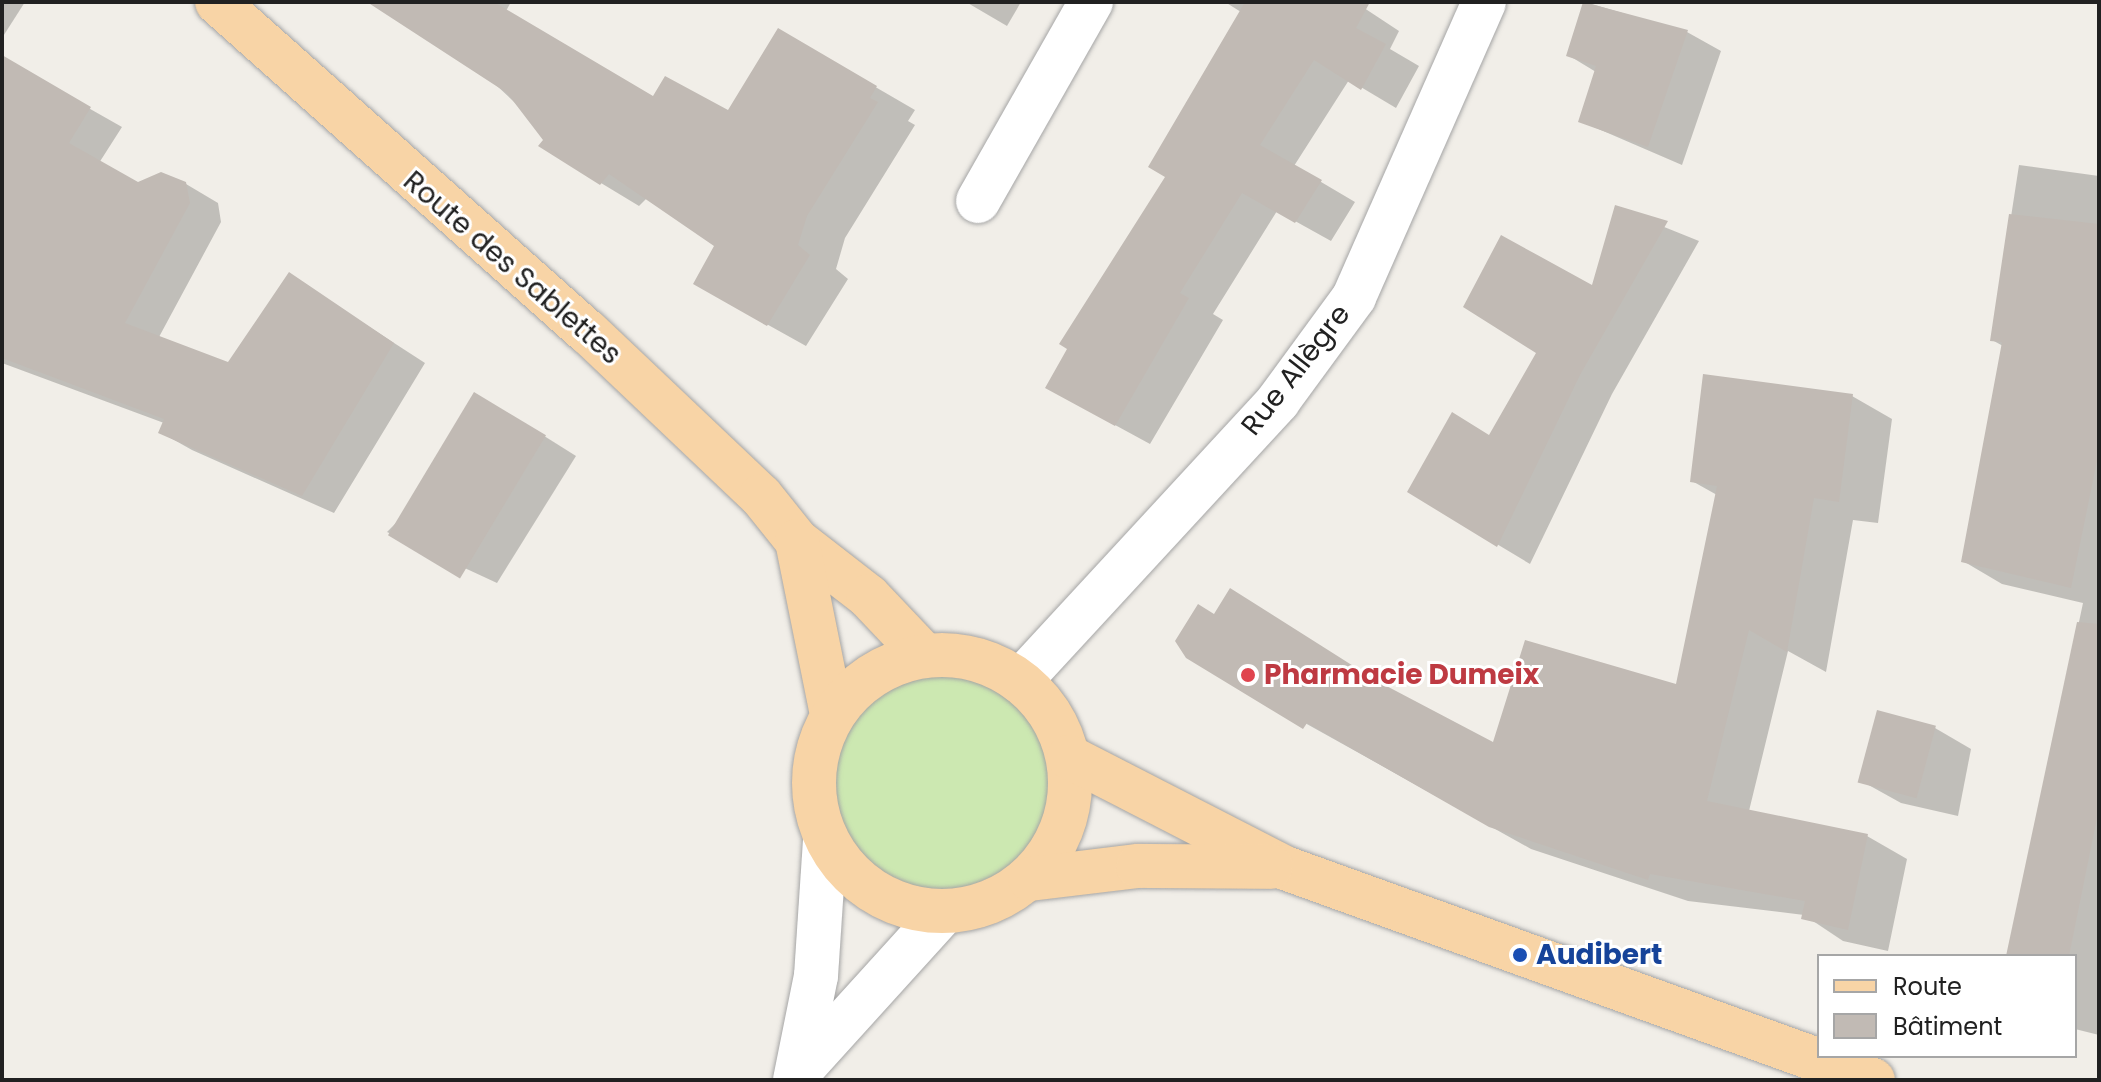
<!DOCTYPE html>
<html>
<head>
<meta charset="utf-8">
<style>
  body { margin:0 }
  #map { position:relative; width:2101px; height:1082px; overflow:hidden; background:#f1eee8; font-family:Poppins,sans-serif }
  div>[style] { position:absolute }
  .grass>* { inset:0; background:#cce8b1 }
  .round { border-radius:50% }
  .shadow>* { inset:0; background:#0003 }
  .building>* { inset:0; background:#c1bab4; transform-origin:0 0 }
  .roads { filter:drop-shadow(0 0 2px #a5a5a5) drop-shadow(0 0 2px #a5a5a5) }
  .minor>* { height:44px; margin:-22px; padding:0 22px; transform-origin:22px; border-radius:22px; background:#fff }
  .major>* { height:44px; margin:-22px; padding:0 22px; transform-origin:22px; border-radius:22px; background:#f8d4a6 }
  .major>.ring { margin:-22px; padding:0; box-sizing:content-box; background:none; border:44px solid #f8d4a6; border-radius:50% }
  .dots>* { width:22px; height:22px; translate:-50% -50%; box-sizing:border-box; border:4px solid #fff; border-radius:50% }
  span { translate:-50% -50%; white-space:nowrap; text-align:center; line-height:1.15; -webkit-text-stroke:6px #fff; paint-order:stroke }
  .street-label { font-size:28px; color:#212121 }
  .health-label { font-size:28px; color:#be3a42; font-weight:700 }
  .left { translate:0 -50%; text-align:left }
  .transit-label { font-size:28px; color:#164399; font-weight:700 }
  .frame { position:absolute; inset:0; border:4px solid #212121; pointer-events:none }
  .legend { position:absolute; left:1817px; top:954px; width:260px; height:104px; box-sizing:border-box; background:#fff; border:2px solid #a6a6a6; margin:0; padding:10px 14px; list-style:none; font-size:24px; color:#212121 }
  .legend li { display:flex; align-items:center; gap:16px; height:40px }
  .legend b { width:40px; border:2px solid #a6a6a6 }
</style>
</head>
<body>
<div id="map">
  <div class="grass">
    <i class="round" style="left:814px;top:655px;width:256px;height:256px"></i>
  </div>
  <div class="shadow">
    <i style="clip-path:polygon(2px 2px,25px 2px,2px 38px)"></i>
    <i style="clip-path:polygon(407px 2px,511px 2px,506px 11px,654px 98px,728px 112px,779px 31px,915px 110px,908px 121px,915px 125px,845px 238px,836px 269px,848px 279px,806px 346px,734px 306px,717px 246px,647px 198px,639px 206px,601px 183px)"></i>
    <i style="clip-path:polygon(966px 2px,1021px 2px,1007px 26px)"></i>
    <i style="clip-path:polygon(1225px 2px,1355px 2px,1399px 31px,1390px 49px,1419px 66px,1396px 108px,1349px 80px,1294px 166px,1355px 202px,1331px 241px,1277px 211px,1213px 314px,1223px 320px,1150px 444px,1082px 407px,1167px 176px,1241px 12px)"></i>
    <i style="clip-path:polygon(1585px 2px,1687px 32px,1721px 51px,1682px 165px,1580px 121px,1596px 72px,1568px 55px)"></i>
    <i style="clip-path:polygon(2px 59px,122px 127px,99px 163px,138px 184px,186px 184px,218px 203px,221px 222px,159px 337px,229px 365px,289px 275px,425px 363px,334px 513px,192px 450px,160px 432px,164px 423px,2px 363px)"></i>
    <i style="clip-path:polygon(2019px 165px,2099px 176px,2099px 1035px,2075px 1029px,2075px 956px,2008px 956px,2083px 603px,2002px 584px,1963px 561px,2003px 346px,1992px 340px)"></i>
    <i style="clip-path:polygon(1617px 208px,1699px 241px,1612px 394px,1530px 564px,1410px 492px,1490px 436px,1593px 288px)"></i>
    <i style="clip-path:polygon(1852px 396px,1892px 419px,1878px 523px,1853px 520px,1826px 672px,1788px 651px,1749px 811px,1867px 836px,1907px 859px,1888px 951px,1843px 941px,1804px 915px,1688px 901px,1531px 849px,1228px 680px,1215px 616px,1494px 745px,1678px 686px,1717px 495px,1692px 481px)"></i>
    <i style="clip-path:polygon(506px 412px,576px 456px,497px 583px,387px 532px)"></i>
    <i style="clip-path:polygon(1935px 728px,1971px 749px,1958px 816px,1901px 803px,1865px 783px)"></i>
  </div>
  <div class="building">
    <i style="clip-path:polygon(367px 2px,494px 2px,653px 96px,665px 76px,728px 110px,778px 28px,877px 86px,870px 98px,878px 102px,807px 216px,798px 245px,810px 255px,767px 326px,693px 284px,714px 246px,609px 174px,600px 185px,538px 146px,543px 140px,507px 93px)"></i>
    <i style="clip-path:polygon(1245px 2px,1370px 2px,1356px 28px,1386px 44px,1361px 90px,1314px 60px,1260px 145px,1322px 180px,1295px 223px,1242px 193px,1180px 293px,1189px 298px,1115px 426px,1045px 388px,1067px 349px,1059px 344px,1165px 177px,1148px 167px)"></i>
    <i style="clip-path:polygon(1583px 2px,1688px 30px,1648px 147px,1578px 122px,1596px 66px,1566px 56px)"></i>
    <i style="clip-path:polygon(2px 55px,91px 107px,69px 143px,138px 182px,161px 172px,186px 182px,190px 203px,125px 323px,228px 362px,289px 272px,394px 343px,302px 496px,158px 433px,164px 419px,2px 358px)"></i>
    <i style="clip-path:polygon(1615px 205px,1668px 221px,1580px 375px,1497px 547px,1407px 492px,1452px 412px,1489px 435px,1536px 353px,1463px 307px,1501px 235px,1592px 285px)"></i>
    <i style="clip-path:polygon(2009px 214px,2099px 224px,2099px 451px,2071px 588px,1961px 562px,2002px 342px,1990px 341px)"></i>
    <i style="clip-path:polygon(1703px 374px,1853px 394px,1839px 502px,1814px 498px,1787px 652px,1749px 630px,1707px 801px,1868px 834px,1848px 930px,1801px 919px,1805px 901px,1650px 874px,1648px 880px,1489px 827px,1307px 723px,1303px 729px,1186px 658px,1175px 641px,1198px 604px,1214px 614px,1230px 588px,1377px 681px,1493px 742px,1525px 640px,1676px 684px,1717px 486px,1690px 482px)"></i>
    <i style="left:474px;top:392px;width:84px;height:167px;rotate:31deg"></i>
    <i style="clip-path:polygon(2077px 622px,2099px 624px,2099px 808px,2069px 956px,2006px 956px)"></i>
    <i style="left:1877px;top:710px;width:61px;height:75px;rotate:15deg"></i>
  </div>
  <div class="roads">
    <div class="minor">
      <i style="left:978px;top:201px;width:229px;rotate:-60.4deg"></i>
      <i style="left:1020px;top:681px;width:381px;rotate:-47.3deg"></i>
      <i style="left:1278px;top:401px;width:129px;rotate:-53.8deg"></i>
      <i style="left:1354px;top:297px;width:322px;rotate:-66.2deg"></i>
      <i style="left:798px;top:1073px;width:217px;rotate:-47.8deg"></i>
      <i style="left:795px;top:1080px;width:106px;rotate:-78.6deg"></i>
      <i style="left:816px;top:976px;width:136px;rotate:-86.2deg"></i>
    </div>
    <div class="major">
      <i style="left:217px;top:2px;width:497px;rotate:41.7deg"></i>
      <i style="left:588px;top:332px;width:238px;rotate:43.5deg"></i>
      <i style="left:761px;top:496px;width:58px;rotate:51.3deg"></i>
      <i style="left:797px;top:541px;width:90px;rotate:37.8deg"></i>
      <i style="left:868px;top:596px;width:81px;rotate:46.5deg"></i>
      <i style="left:797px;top:541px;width:177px;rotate:78.6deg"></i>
      <i class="ring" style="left:814px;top:655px;width:212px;height:212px"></i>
      <i style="left:1069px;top:757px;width:243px;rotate:27.2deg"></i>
      <i style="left:1285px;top:868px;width:625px;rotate:19.83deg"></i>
      <i style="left:1030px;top:879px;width:109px;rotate:-6.9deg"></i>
      <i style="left:1138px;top:866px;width:133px;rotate:0.4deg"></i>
    </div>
  </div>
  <div class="dots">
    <i style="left:1248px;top:675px;background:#e0444e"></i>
    <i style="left:1520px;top:955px;background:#1a4fb4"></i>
  </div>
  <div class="street-label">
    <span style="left:512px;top:268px;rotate:41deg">Route des Sablettes</span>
    <span style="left:1296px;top:370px;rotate:-52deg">Rue Allègre</span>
  </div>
  <div class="health-label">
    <span class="left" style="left:1264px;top:675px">Pharmacie Dumeix</span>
  </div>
  <div class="transit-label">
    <span class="left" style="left:1536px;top:955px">Audibert</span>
  </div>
  <div class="frame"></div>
  <ul class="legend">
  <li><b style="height:10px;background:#f8d4a6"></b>Route</li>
  <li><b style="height:22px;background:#c1bab4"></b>Bâtiment</li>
  </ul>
</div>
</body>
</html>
